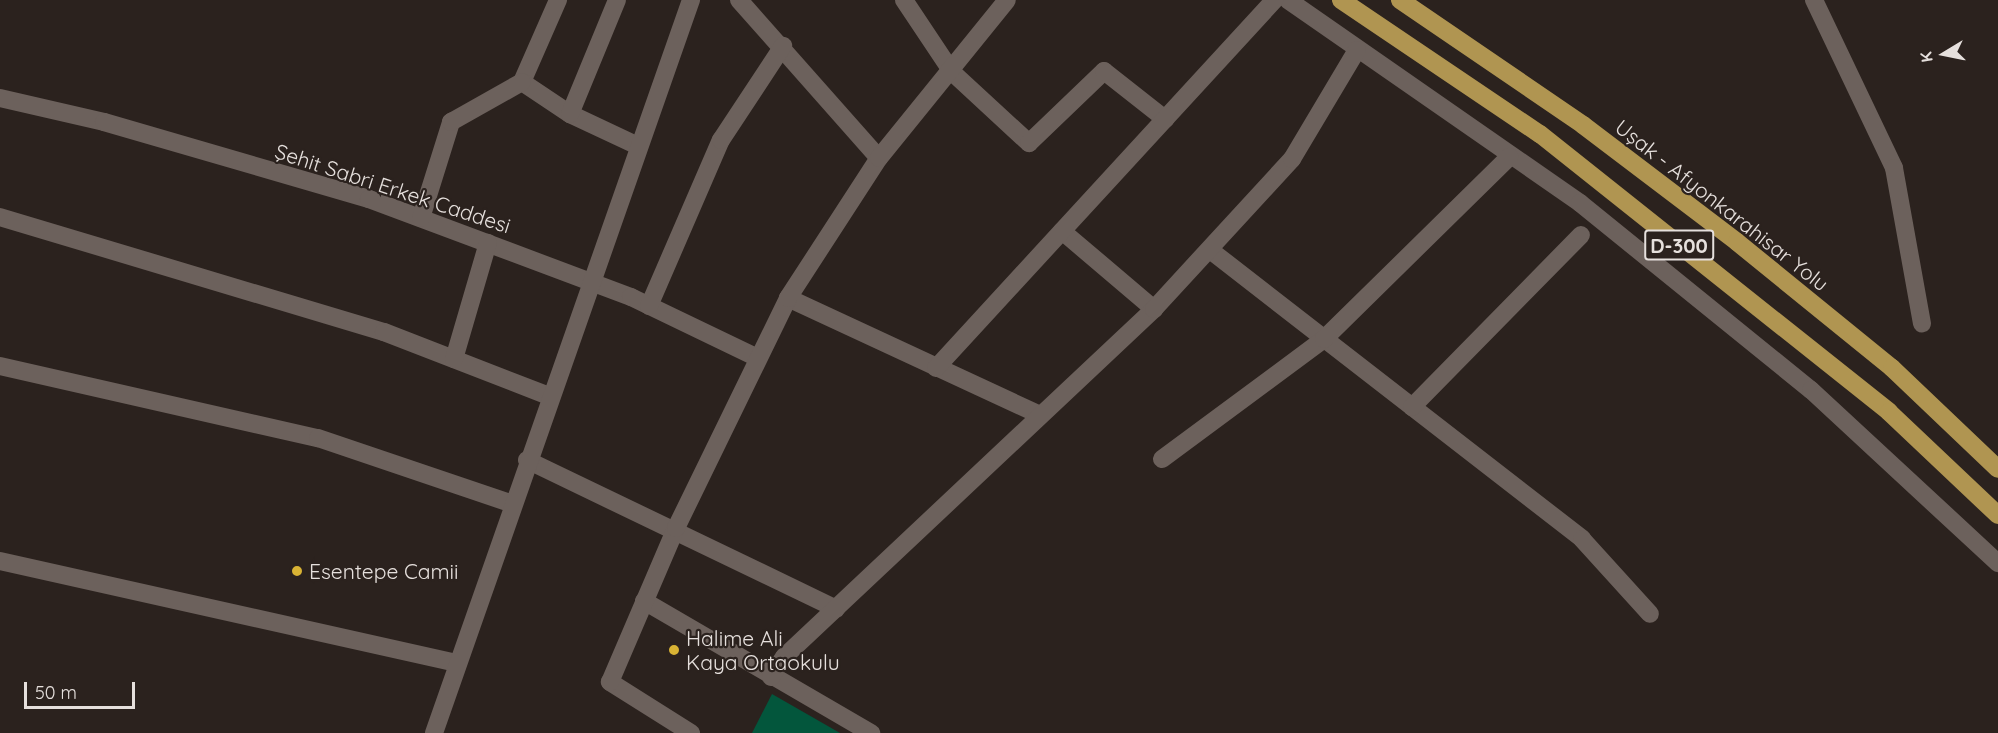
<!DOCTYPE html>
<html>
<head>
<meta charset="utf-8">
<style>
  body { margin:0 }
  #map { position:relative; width:1998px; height:733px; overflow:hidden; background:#2b221e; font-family:Quicksand,sans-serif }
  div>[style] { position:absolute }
  .green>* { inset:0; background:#03563c }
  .street>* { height:18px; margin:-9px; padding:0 9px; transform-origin:9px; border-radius:9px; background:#6c615c }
  .highway>* { height:18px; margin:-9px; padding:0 9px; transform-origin:9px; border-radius:9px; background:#b09551 }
  .dots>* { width:16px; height:16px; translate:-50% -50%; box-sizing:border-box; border:3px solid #2b221e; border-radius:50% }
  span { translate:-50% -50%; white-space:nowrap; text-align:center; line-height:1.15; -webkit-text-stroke:4.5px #2b221e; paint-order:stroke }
  .shield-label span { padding:2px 4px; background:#2b221e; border:2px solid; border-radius:4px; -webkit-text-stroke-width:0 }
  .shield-label { font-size:20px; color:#e6e0dd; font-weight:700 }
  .street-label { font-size:21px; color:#e6e0dd }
  .poi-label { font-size:21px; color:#e6e0dd }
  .left { translate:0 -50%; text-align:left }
  .north { position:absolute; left:1914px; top:24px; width:60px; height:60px; -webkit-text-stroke:4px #2b221e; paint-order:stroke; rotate:260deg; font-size:16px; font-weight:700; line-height:24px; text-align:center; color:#e6e0dd }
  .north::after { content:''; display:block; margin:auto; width:21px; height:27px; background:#e6e0dd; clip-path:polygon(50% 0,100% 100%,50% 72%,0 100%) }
  .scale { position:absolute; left:24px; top:682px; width:111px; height:27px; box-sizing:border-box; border:3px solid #e6e0dd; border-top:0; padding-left:8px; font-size:18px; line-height:21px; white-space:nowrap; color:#e6e0dd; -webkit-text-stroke:4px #2b221e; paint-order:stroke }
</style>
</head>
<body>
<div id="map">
  <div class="green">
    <i style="clip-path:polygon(772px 694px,840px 733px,752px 733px)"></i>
  </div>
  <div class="street">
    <i style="left:558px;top:0;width:90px;rotate:113.7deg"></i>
    <i style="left:522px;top:82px;width:58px;rotate:33.7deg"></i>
    <i style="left:570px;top:114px;width:75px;rotate:25.2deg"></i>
    <i style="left:739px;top:0;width:211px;rotate:48.5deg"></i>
    <i style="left:904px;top:0;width:87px;rotate:56.3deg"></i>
    <i style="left:952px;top:72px;width:105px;rotate:42.7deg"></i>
    <i style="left:1029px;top:143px;width:104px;rotate:-43.8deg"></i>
    <i style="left:1104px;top:71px;width:78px;rotate:38.2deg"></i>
    <i style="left:1288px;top:0;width:356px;rotate:34.8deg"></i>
    <i style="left:1580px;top:203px;width:297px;rotate:39deg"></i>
    <i style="left:1811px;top:390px;width:255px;rotate:42.8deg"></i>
    <i style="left:1814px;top:0;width:186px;rotate:64.5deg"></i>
    <i style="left:1894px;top:168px;width:158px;rotate:79.8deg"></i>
    <i style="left:0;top:98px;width:107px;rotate:13deg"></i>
    <i style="left:104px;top:122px;width:276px;rotate:16.2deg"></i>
    <i style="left:369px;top:199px;width:280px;rotate:20.5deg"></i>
    <i style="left:631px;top:297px;width:141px;rotate:25.7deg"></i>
    <i style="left:570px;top:114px;width:123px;rotate:-67.6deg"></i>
    <i style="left:0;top:217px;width:401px;rotate:16.7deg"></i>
    <i style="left:384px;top:332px;width:177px;rotate:21.2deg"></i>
    <i style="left:421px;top:218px;width:101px;rotate:-72.6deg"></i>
    <i style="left:451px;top:122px;width:81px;rotate:-29.4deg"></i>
    <i style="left:1062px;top:231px;width:121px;rotate:40.3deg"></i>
    <i style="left:1210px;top:250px;width:471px;rotate:37.8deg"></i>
    <i style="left:1582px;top:539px;width:101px;rotate:47.8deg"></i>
    <i style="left:788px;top:298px;width:276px;rotate:24.9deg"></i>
    <i style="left:649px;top:306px;width:181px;rotate:-66.6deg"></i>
    <i style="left:721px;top:140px;width:113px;rotate:-56.6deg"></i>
    <i style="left:454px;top:359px;width:121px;rotate:-73.7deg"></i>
    <i style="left:0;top:366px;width:326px;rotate:12.8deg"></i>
    <i style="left:318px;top:438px;width:206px;rotate:18.7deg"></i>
    <i style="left:936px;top:368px;width:500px;rotate:-47.4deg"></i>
    <i style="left:1412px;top:407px;width:241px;rotate:-45.5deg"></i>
    <i style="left:1162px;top:459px;width:202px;rotate:-36.5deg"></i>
    <i style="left:1324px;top:339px;width:260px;rotate:-44.5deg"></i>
    <i style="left:527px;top:460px;width:343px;rotate:25.7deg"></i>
    <i style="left:0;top:561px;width:469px;rotate:12.6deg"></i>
    <i style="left:644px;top:601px;width:263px;rotate:30.2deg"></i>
    <i style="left:771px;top:677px;width:24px;rotate:-57deg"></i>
    <i style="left:784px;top:657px;width:508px;rotate:-43.24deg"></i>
    <i style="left:1154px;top:309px;width:204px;rotate:-47.4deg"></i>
    <i style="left:1292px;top:159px;width:127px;rotate:-59.2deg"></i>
    <i style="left:434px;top:733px;width:777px;rotate:-70.68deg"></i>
    <i style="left:691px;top:733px;width:96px;rotate:-147.8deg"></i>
    <i style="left:610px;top:682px;width:168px;rotate:-66.8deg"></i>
    <i style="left:676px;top:528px;width:256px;rotate:-64deg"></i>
    <i style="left:788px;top:298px;width:167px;rotate:-57deg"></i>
    <i style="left:879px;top:158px;width:203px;rotate:-51deg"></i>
  </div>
  <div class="highway">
    <i style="left:1341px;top:0;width:240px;rotate:34deg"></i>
    <i style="left:1540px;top:134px;width:446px;rotate:38.5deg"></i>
    <i style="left:1889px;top:412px;width:150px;rotate:43.4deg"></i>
    <i style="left:1400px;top:0;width:222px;rotate:34.3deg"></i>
    <i style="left:1583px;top:125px;width:193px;rotate:37.2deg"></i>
    <i style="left:1737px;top:242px;width:200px;rotate:39.1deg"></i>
    <i style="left:1892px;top:368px;width:146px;rotate:43.6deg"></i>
  </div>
  <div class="dots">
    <i style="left:297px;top:571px;background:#d9b334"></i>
    <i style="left:674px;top:650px;background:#d9b334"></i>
  </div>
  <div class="shield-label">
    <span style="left:1679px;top:245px">D-300</span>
  </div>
  <div class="street-label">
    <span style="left:393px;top:188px;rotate:18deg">Şehit Sabri Erkek Caddesi</span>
    <span style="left:1722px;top:205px;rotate:38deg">Uşak - Afyonkarahisar Yolu</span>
  </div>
  <div class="poi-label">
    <span class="left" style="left:309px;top:571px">Esentepe Camii</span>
    <span class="left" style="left:686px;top:650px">Halime Ali<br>Kaya Ortaokulu</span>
  </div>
  <div class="north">K</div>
  <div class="scale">50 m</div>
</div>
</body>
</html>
